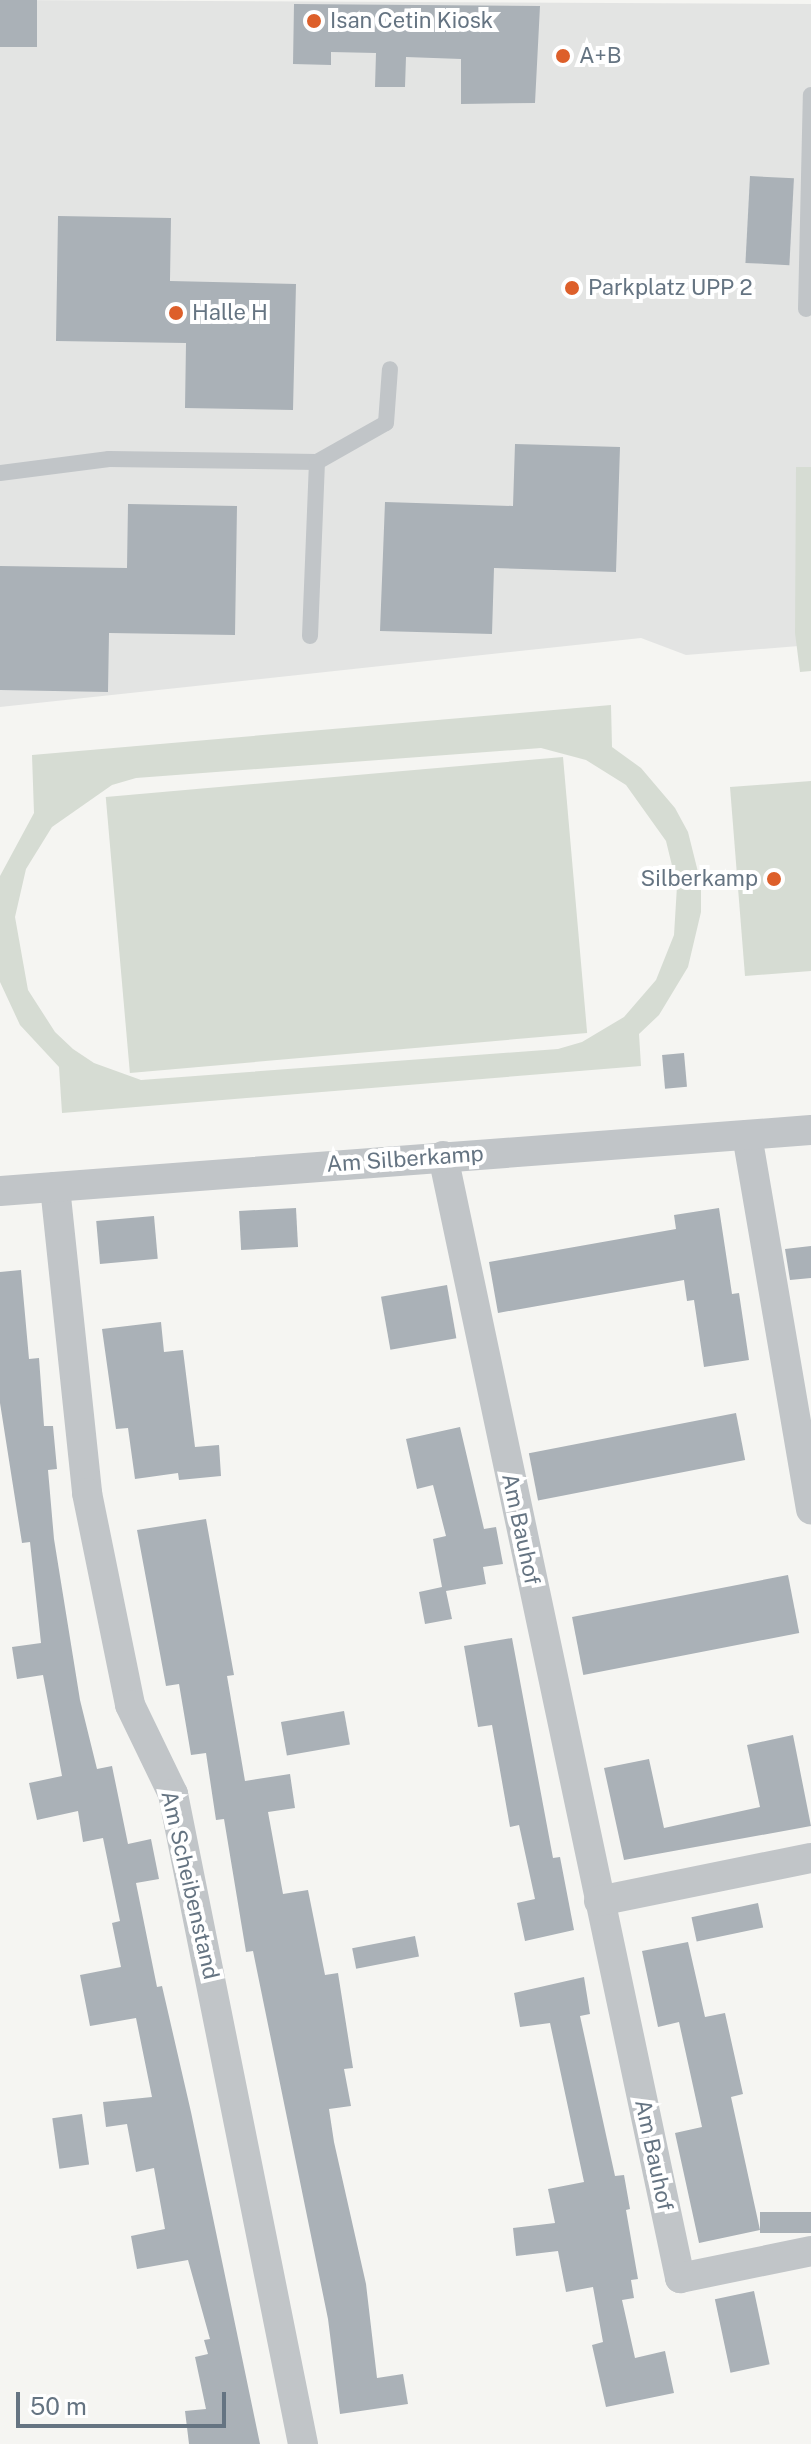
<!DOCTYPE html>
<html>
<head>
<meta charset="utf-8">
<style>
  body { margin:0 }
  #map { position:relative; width:811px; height:2444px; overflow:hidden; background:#f5f5f2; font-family:"Public Sans",sans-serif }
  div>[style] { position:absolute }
  .built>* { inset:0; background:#e3e4e3 }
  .green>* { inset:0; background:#d6dcd3; transform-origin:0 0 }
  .building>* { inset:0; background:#aab1b7; transform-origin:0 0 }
  .lane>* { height:16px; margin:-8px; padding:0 8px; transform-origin:8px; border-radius:8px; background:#c1c5c8 }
  .street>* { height:30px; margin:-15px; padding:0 15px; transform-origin:15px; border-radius:15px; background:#c1c5c8 }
  .dots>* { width:22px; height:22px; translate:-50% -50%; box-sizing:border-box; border:4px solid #fff; border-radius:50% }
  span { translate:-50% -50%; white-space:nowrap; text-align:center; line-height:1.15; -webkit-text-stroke:8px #fff; paint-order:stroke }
  .poi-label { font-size:22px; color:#657482 }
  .left { translate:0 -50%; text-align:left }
  .right { translate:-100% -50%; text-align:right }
  .street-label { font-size:22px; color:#657482 }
  .scale { position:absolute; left:16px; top:2392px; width:210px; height:36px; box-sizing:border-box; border:4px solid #657482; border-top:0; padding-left:10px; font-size:24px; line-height:28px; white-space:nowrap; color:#657482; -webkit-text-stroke:6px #fff; paint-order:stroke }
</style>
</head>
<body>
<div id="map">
  <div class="built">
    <i style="clip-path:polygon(0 0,811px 4px,811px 645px,686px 655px,641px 638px,0 707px)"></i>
  </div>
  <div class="green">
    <i style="clip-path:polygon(796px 467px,811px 467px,811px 671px,800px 672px,795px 633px)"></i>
    <i style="clip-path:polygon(evenodd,611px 705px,612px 747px,641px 768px,675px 808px,688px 832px,701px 884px,701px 912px,688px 967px,659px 1015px,639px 1034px,641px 1066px,62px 1113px,59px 1067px,20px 1025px,0 982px,0 876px,34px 813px,32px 755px,611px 705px,541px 748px,586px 760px,626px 785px,666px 841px,677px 886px,674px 935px,656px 980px,624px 1017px,582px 1042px,558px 1049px,141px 1080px,94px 1063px,73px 1049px,55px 1032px,28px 990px,15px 917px,26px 869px,52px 827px,112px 785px,136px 778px,541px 748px)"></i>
    <i style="left:563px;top:757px;width:277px;height:459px;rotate:85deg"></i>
    <i style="clip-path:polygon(811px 781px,811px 971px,745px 976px,730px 787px)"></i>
  </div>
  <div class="building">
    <i style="left:0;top:0;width:37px;height:47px"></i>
    <i style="clip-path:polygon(294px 4px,540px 6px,535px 103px,461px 104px,461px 59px,406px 57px,405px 87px,375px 87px,376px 53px,331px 52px,331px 65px,293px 64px)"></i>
    <i style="left:750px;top:176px;width:44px;height:87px;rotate:3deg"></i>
    <i style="clip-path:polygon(58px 216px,171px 218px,170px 281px,296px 284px,293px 410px,185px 408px,186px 343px,56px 341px)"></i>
    <i style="clip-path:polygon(515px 444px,620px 447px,616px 572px,494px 568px,492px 634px,380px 631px,385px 502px,513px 506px)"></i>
    <i style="clip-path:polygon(128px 504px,237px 506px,235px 635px,109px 633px,108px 692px,0 690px,0 566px,127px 568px)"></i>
    <i style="left:684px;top:1053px;width:34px;height:22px;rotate:85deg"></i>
    <i style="left:296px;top:1208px;width:39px;height:57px;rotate:87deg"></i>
    <i style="clip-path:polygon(719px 1208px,732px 1294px,739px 1293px,749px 1360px,704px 1367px,694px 1300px,687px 1301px,684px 1280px,498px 1313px,489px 1262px,676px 1229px,674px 1215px)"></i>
    <i style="left:154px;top:1216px;width:43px;height:58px;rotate:85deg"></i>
    <i style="clip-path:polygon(811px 1246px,811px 1278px,790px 1280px,785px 1249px)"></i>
    <i style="clip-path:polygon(21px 1270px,29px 1359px,39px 1358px,44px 1426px,53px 1426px,57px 1469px,48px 1470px,54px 1539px,80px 1700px,97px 1769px,112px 1766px,128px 1844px,151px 1839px,159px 1879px,136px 1883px,157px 1987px,162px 1986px,191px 2112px,260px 2444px,189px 2444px,185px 2411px,206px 2409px,195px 2357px,208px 2354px,204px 2340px,210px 2339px,188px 2260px,137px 2269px,131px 2236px,165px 2229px,154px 2168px,136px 2172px,127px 2124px,106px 2127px,103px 2102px,152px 2097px,136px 2018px,90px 2026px,80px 1975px,121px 1967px,112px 1923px,120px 1921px,103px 1838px,83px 1842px,78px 1811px,37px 1820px,29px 1783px,62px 1776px,43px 1675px,17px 1679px,12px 1647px,41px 1643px,30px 1542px,22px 1543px,0 1403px,0 1272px)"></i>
    <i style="left:447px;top:1285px;width:54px;height:67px;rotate:80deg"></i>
    <i style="clip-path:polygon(161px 1322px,164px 1352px,183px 1350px,195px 1447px,219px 1445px,221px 1476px,179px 1480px,178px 1473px,135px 1479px,128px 1428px,116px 1429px,102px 1329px)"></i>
    <i style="left:736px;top:1413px;width:48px;height:211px;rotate:79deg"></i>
    <i style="clip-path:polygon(460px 1427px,484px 1529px,496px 1527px,503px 1564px,483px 1567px,486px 1584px,446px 1591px,452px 1619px,425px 1624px,419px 1592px,442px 1587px,433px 1539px,446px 1536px,433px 1485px,417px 1489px,406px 1439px)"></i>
    <i style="clip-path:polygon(206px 1519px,234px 1675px,227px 1676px,245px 1781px,290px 1774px,295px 1808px,268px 1812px,283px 1894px,308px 1890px,325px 1975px,338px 1973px,353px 2068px,344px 2069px,351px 2106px,329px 2109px,334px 2142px,366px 2284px,377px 2378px,403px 2374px,408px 2404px,340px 2414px,328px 2319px,253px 1951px,246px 1952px,224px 1819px,216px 1820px,206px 1753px,191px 1755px,179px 1684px,166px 1686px,137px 1530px)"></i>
    <i style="left:788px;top:1575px;width:59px;height:220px;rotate:79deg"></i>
    <i style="clip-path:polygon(512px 1638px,553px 1858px,560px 1857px,574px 1930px,525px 1941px,517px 1903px,535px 1899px,519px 1825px,510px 1827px,492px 1725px,478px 1727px,464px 1646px)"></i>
    <i style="left:344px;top:1711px;width:34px;height:64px;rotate:80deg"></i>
    <i style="clip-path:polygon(793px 1735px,811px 1826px,624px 1860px,604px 1768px,649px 1759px,664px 1828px,760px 1807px,747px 1745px)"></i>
    <i style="left:758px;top:1903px;width:25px;height:68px;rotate:78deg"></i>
    <i style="left:415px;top:1936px;width:21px;height:64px;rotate:79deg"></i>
    <i style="clip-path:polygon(688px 1942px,705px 2017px,725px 2013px,743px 2094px,731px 2097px,760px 2230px,699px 2243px,675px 2133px,702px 2127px,679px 2022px,658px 2027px,642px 1951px)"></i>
    <i style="clip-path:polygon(584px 1977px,590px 2014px,580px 2016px,615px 2176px,624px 2175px,630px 2209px,626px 2210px,638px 2279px,631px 2280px,634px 2298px,622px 2300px,635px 2358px,665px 2351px,674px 2393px,606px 2407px,592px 2345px,603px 2342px,593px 2287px,566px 2292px,558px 2251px,516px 2256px,513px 2228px,555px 2223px,548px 2189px,584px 2182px,550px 2023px,520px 2027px,514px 1993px)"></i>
    <i style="left:82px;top:2114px;width:51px;height:30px;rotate:82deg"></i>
    <i style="left:811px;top:2212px;width:21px;height:51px;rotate:90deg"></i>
    <i style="left:754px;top:2291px;width:75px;height:40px;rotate:78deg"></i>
  </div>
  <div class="lane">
    <i style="left:806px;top:309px;width:214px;rotate:-88.7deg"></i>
    <i style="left:0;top:473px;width:110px;rotate:-7.3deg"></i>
    <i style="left:109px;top:459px;width:208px;rotate:0.8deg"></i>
    <i style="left:317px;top:462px;width:79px;rotate:-29.5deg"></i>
    <i style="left:386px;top:423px;width:54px;rotate:-85.8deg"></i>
    <i style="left:310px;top:636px;width:174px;rotate:-87.7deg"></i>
  </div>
  <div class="street">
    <i style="left:747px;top:1135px;width:380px;rotate:80.3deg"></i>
    <i style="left:443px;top:1156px;width:1147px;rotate:78.07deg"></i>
    <i style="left:680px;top:2278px;width:134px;rotate:-11.6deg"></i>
    <i style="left:55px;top:1187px;width:308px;rotate:84deg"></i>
    <i style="left:87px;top:1493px;width:216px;rotate:78.5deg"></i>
    <i style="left:130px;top:1705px;width:99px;rotate:64.2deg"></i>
    <i style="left:173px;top:1794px;width:663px;rotate:78.69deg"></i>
    <i style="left:0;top:1191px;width:813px;rotate:-4.3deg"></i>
    <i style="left:599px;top:1901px;width:216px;rotate:-11.5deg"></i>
  </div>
  <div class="dots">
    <i style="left:314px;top:21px;background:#dd5f2a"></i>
    <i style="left:563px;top:56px;background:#dd5f2a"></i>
    <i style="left:572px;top:288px;background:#dd5f2a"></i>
    <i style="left:176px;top:313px;background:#dd5f2a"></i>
    <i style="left:774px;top:879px;background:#dd5f2a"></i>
  </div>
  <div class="poi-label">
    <span class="left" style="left:330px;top:21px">Isan Cetin Kiosk</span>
    <span class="left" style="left:579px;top:56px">A+B</span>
    <span class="left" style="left:588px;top:288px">Parkplatz UPP 2</span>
    <span class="left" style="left:192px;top:313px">Halle H</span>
    <span class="right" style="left:758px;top:879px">Silberkamp</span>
  </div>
  <div class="street-label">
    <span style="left:405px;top:1159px;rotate:-4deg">Am Silberkamp</span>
    <span style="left:521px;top:1529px;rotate:78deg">Am Bauhof</span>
    <span style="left:190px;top:1885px;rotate:77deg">Am Scheibenstand</span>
    <span style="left:654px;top:2155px;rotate:78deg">Am Bauhof</span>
  </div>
  <div class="scale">50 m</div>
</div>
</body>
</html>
